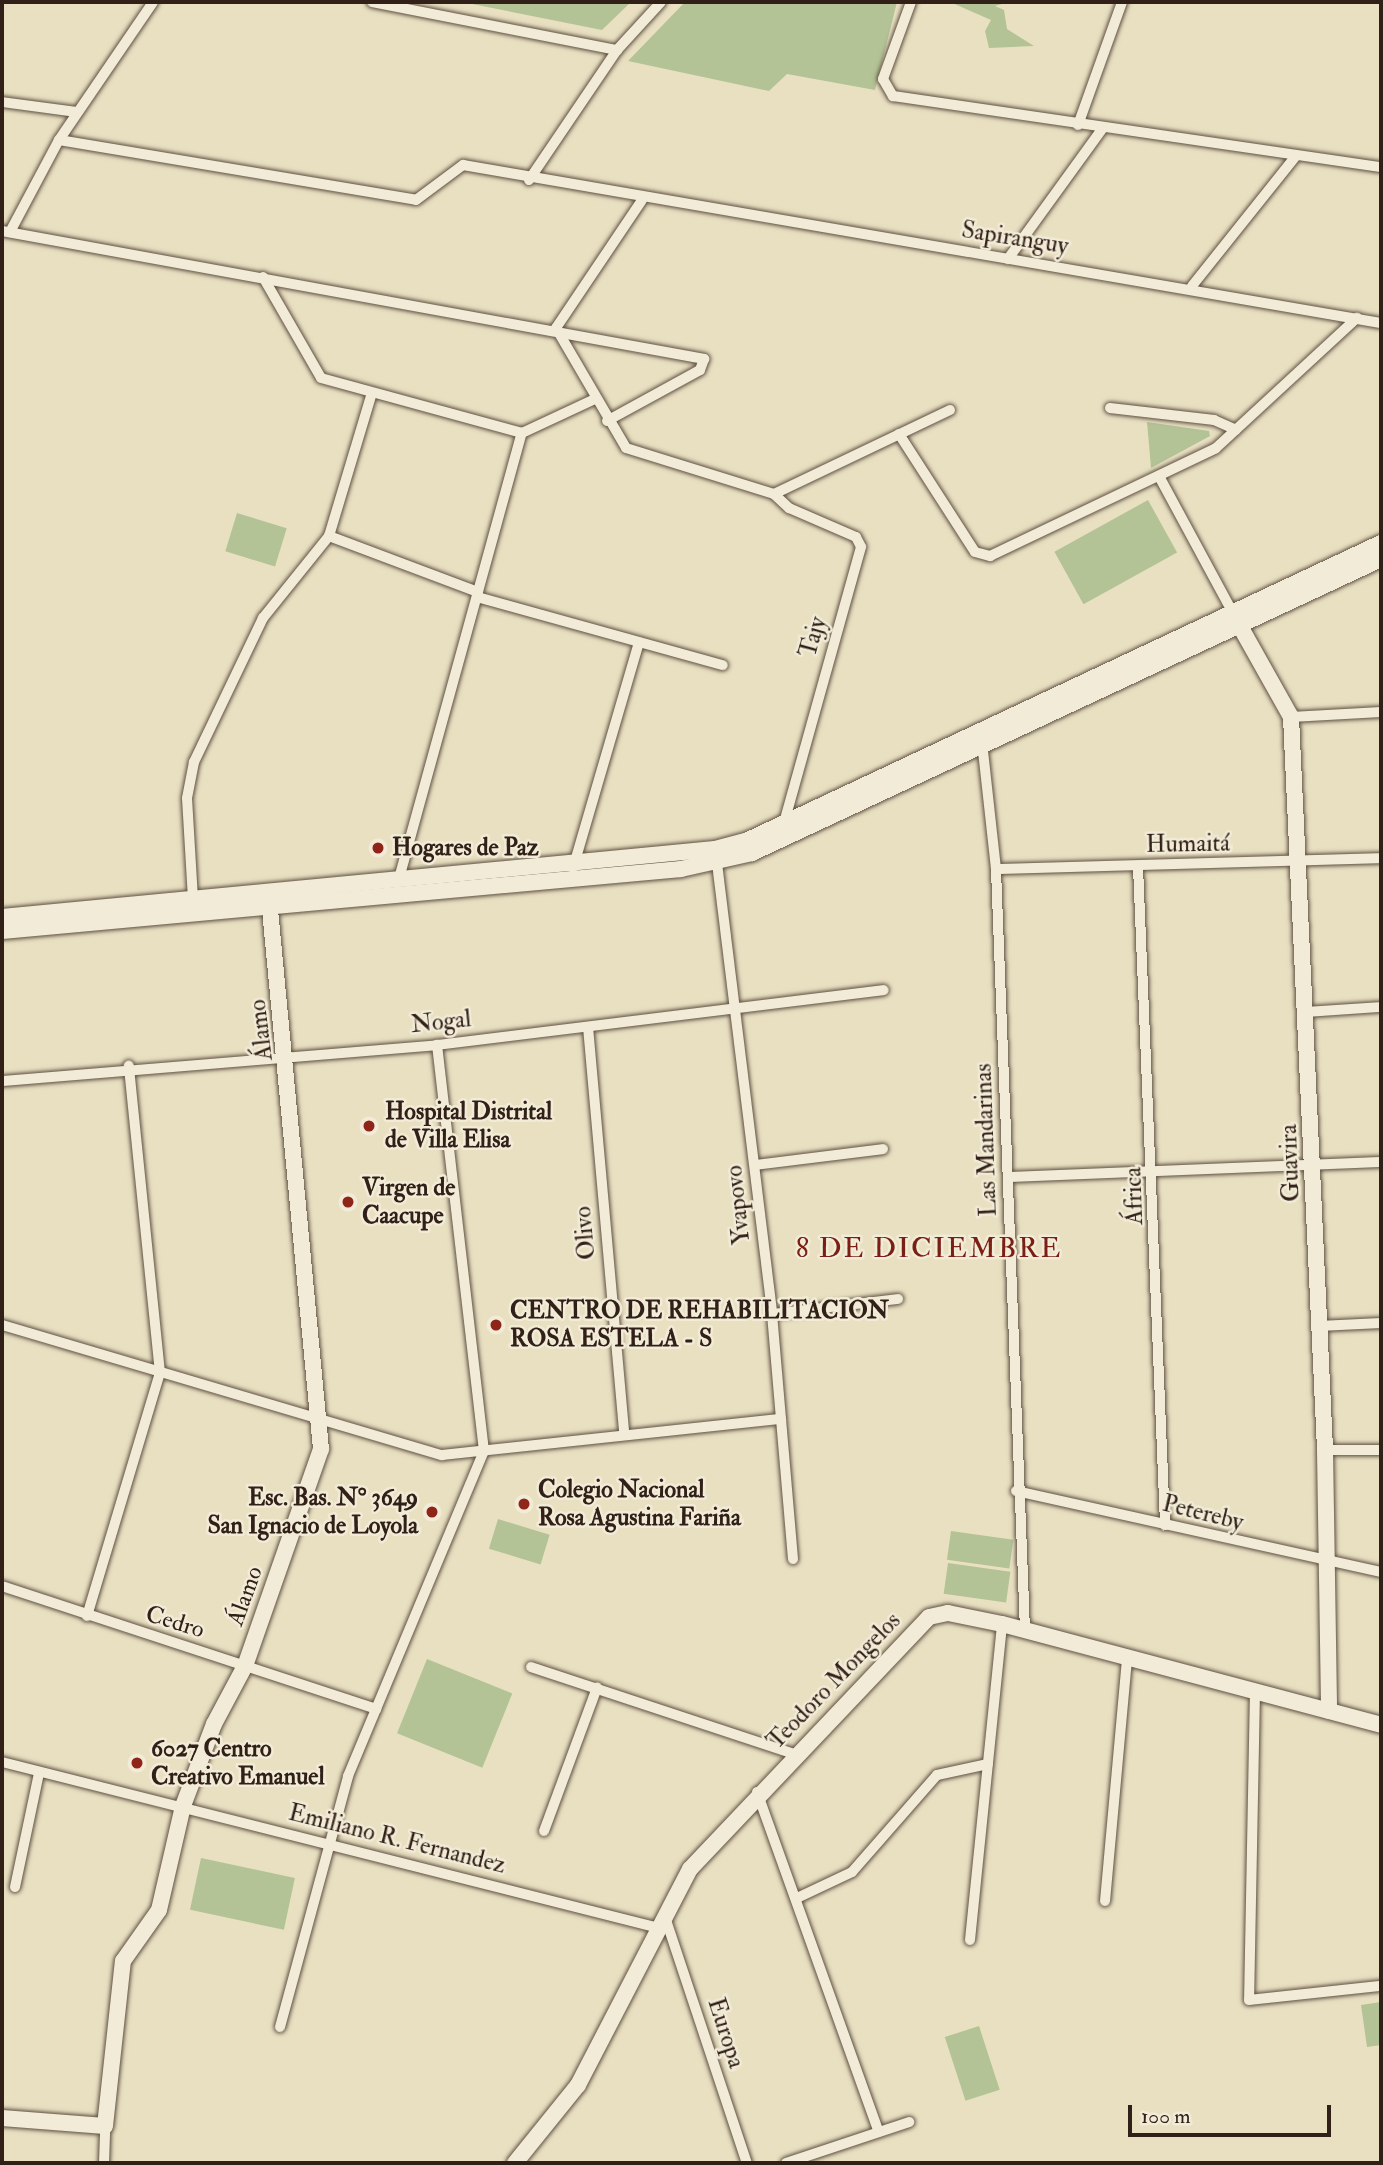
<!DOCTYPE html>
<html>
<head>
<meta charset="utf-8">
<style>
  body { margin:0 }
  #map { position:relative; width:1383px; height:2165px; overflow:hidden; background:#e9e0c2; font-family:"IM FELL Double Pica",serif }
  div>[style] { position:absolute }
  .green>* { inset:0; background:#b3c396; transform-origin:0 0 }
  .roads { filter:drop-shadow(0 0 2px #5f5042) drop-shadow(0 0 2px #5f5042) }
  .street>* { height:10px; margin:-5px; padding:0 5px; transform-origin:5px; border-radius:5px; background:#f1ebd7 }
  .secondary>* { height:16px; margin:-8px; padding:0 8px; transform-origin:8px; border-radius:8px; background:#f1ebd7 }
  .dots>* { width:19px; height:19px; translate:-50% -50%; box-sizing:border-box; border:4px solid #f1ebd7; border-radius:50% }
  span { translate:-50% -50%; white-space:nowrap; text-align:center; line-height:1.15; -webkit-text-stroke:5px #f1ebd7; paint-order:stroke }
  .street-label { font-size:24px; color:#312017 }
  .poi-label { font-size:24px; color:#312017; font-weight:700 }
  .left { translate:0 -50%; text-align:left }
  .right { translate:-100% -50%; text-align:right }
  .quarter-label { font-size:28px; color:#7a1f14; letter-spacing:2px }
  .frame { position:absolute; inset:0; border:4px solid #312017; pointer-events:none }
  .scale { position:absolute; left:1128px; top:2105px; width:203px; height:32px; box-sizing:border-box; border:4px solid #312017; border-top:0; padding-left:9px; font-size:21px; line-height:24px; white-space:nowrap; color:#312017; -webkit-text-stroke:5px #f1ebd7; paint-order:stroke }
</style>
</head>
<body>
<div id="map">
  <div class="green">
    <i style="clip-path:polygon(462px 2px,631px 2px,602px 30px)"></i>
    <i style="clip-path:polygon(685px 2px,897px 2px,875px 90px,787px 74px,769px 91px,628px 61px)"></i>
    <i style="clip-path:polygon(950px 2px,1009px 2px,995px 6px,1004px 10px,1007px 29px,1034px 46px,989px 48px,985px 31px,991px 20px)"></i>
    <i style="clip-path:polygon(1147px 422px,1209px 431px,1210px 436px,1151px 468px)"></i>
    <i style="left:1148px;top:500px;width:60px;height:107px;rotate:61deg"></i>
    <i style="left:237px;top:513px;width:52px;height:40px;rotate:17deg"></i>
    <i style="left:498px;top:1519px;width:54px;height:31px;rotate:17deg"></i>
    <i style="left:951px;top:1531px;width:63px;height:29px;rotate:8deg"></i>
    <i style="left:948px;top:1563px;width:63px;height:31px;rotate:8deg"></i>
    <i style="left:427px;top:1659px;width:92px;height:80px;rotate:22deg"></i>
    <i style="left:201px;top:1858px;width:96px;height:53px;rotate:12deg"></i>
    <i style="clip-path:polygon(1381px 2002px,1381px 2045px,1367px 2047px,1361px 2005px)"></i>
    <i style="left:979px;top:2026px;width:67px;height:36px;rotate:72deg"></i>
  </div>
  <div class="roads">
    <div class="street">
      <i style="left:372px;top:2px;width:250px;rotate:11.1deg"></i>
      <i style="left:911px;top:2px;width:82px;rotate:110deg"></i>
      <i style="left:883px;top:79px;width:20px;rotate:60deg"></i>
      <i style="left:893px;top:96px;width:493px;rotate:8.3deg"></i>
      <i style="left:2px;top:102px;width:76px;rotate:7.6deg"></i>
      <i style="left:1078px;top:125px;width:131px;rotate:-70.3deg"></i>
      <i style="left:59px;top:140px;width:362px;rotate:9.5deg"></i>
      <i style="left:416px;top:200px;width:59px;rotate:-36.7deg"></i>
      <i style="left:463px;top:165px;width:931px;rotate:9.77deg"></i>
      <i style="left:529px;top:180px;width:157px;rotate:-55.9deg"></i>
      <i style="left:617px;top:50px;width:65px;rotate:-47.5deg"></i>
      <i style="left:2px;top:231px;width:714px;rotate:10.33deg"></i>
      <i style="left:704px;top:359px;width:12px;rotate:110deg"></i>
      <i style="left:700px;top:370px;width:106px;rotate:151.3deg"></i>
      <i style="left:10px;top:232px;width:104px;rotate:-62deg"></i>
      <i style="left:59px;top:140px;width:167px;rotate:-55.7deg"></i>
      <i style="left:1008px;top:259px;width:162px;rotate:-54.1deg"></i>
      <i style="left:263px;top:277px;width:116px;rotate:60.1deg"></i>
      <i style="left:321px;top:378px;width:208px;rotate:15.3deg"></i>
      <i style="left:522px;top:433px;width:81px;rotate:-25deg"></i>
      <i style="left:1192px;top:286px;width:165px;rotate:-51.4deg"></i>
      <i style="left:556px;top:328px;width:139px;rotate:59.7deg"></i>
      <i style="left:626px;top:448px;width:155px;rotate:17.3deg"></i>
      <i style="left:774px;top:494px;width:195px;rotate:-25.5deg"></i>
      <i style="left:556px;top:328px;width:154px;rotate:-56.1deg"></i>
      <i style="left:1110px;top:408px;width:105px;rotate:6.6deg"></i>
      <i style="left:1214px;top:420px;width:24px;rotate:24deg"></i>
      <i style="left:899px;top:434px;width:140px;rotate:57.2deg"></i>
      <i style="left:975px;top:552px;width:16px;rotate:15deg"></i>
      <i style="left:990px;top:556px;width:250px;rotate:-25.5deg"></i>
      <i style="left:1216px;top:448px;width:192px;rotate:-42.7deg"></i>
      <i style="left:1160px;top:478px;width:153px;rotate:61.6deg"></i>
      <i style="left:774px;top:494px;width:21px;rotate:43deg"></i>
      <i style="left:789px;top:508px;width:73px;rotate:23.4deg"></i>
      <i style="left:856px;top:537px;width:11px;rotate:63deg"></i>
      <i style="left:861px;top:547px;width:291px;rotate:105.6deg"></i>
      <i style="left:329px;top:536px;width:159px;rotate:20.6deg"></i>
      <i style="left:477px;top:597px;width:255px;rotate:15.5deg"></i>
      <i style="left:1291px;top:717px;width:90px;rotate:-3.2deg"></i>
      <i style="left:982px;top:742px;width:128px;rotate:83.7deg"></i>
      <i style="left:996px;top:869px;width:762px;rotate:87.82deg"></i>
      <i style="left:716px;top:855px;width:462px;rotate:83deg"></i>
      <i style="left:772px;top:1314px;width:246px;rotate:85.1deg"></i>
      <i style="left:1138px;top:866px;width:660px;rotate:87.65deg"></i>
      <i style="left:573px;top:868px;width:235px;rotate:-73.7deg"></i>
      <i style="left:996px;top:869px;width:385px;rotate:-1.6deg"></i>
      <i style="left:398px;top:882px;width:466px;rotate:-74.6deg"></i>
      <i style="left:193px;top:899px;width:101px;rotate:-93.4deg"></i>
      <i style="left:187px;top:798px;width:37px;rotate:-79deg"></i>
      <i style="left:194px;top:762px;width:160px;rotate:-64.4deg"></i>
      <i style="left:263px;top:618px;width:105px;rotate:-51.2deg"></i>
      <i style="left:329px;top:536px;width:149px;rotate:-73.3deg"></i>
      <i style="left:1307px;top:1012px;width:74px;rotate:-3.9deg"></i>
      <i style="left:588px;top:1027px;width:409px;rotate:84.9deg"></i>
      <i style="left:2px;top:1081px;width:436px;rotate:-4.7deg"></i>
      <i style="left:437px;top:1045px;width:450px;rotate:-7deg"></i>
      <i style="left:755px;top:1165px;width:129px;rotate:-7.1deg"></i>
      <i style="left:1009px;top:1177px;width:372px;rotate:-2.3deg"></i>
      <i style="left:772px;top:1314px;width:127px;rotate:-6.8deg"></i>
      <i style="left:2px;top:1325px;width:459px;rotate:16.5deg"></i>
      <i style="left:442px;top:1455px;width:341px;rotate:-6.1deg"></i>
      <i style="left:1319px;top:1326px;width:62px;rotate:-2.8deg"></i>
      <i style="left:1325px;top:1450px;width:56px"></i>
      <i style="left:1016px;top:1491px;width:374px;rotate:12.5deg"></i>
      <i style="left:2px;top:1586px;width:394px;rotate:18.2deg"></i>
      <i style="left:87px;top:1616px;width:254px;rotate:-73.3deg"></i>
      <i style="left:160px;top:1373px;width:309px;rotate:-95.8deg"></i>
      <i style="left:531px;top:1667px;width:277px;rotate:18.3deg"></i>
      <i style="left:1255px;top:1691px;width:309px;rotate:91.1deg"></i>
      <i style="left:1249px;top:2000px;width:133px;rotate:-6.1deg"></i>
      <i style="left:2px;top:1762px;width:678px;rotate:14.18deg"></i>
      <i style="left:757px;top:1792px;width:361px;rotate:70.3deg"></i>
      <i style="left:544px;top:1831px;width:153px;rotate:-69.7deg"></i>
      <i style="left:15px;top:1887px;width:116px;rotate:-78.1deg"></i>
      <i style="left:797px;top:1898px;width:61px;rotate:-25.3deg"></i>
      <i style="left:852px;top:1872px;width:129px;rotate:-48.8deg"></i>
      <i style="left:937px;top:1775px;width:52px;rotate:-12.2deg"></i>
      <i style="left:1105px;top:1901px;width:245px;rotate:-84.8deg"></i>
      <i style="left:665px;top:1917px;width:259px;rotate:71.6deg"></i>
      <i style="left:970px;top:1940px;width:318px;rotate:-84.2deg"></i>
      <i style="left:280px;top:2027px;width:260px;rotate:-74.8deg"></i>
      <i style="left:348px;top:1776px;width:352px;rotate:-67.3deg"></i>
      <i style="left:484px;top:1451px;width:409px;rotate:-96.6deg"></i>
      <i style="left:104px;top:2163px;width:37px;rotate:-88deg"></i>
      <i style="left:786px;top:2163px;width:130px;rotate:-18.4deg"></i>
    </div>
    <div class="secondary">
      <i style="left:1236px;top:619px;width:112px;rotate:60.7deg"></i>
      <i style="left:1291px;top:717px;width:734px;rotate:87.34deg"></i>
      <i style="left:1325px;top:1450px;width:261px;rotate:89.1deg"></i>
      <i style="left:2px;top:917px;width:716px;rotate:-5.45deg"></i>
      <i style="left:715px;top:849px;width:34px;rotate:-15deg"></i>
      <i style="left:748px;top:840px;width:699px;rotate:-25.14deg"></i>
      <i style="left:2px;top:931px;width:682px;rotate:-5.22deg"></i>
      <i style="left:681px;top:869px;width:73px;rotate:-12.7deg"></i>
      <i style="left:752px;top:853px;width:694px;rotate:-25.05deg"></i>
      <i style="left:2px;top:2118px;width:103px;rotate:4.4deg"></i>
      <i style="left:105px;top:2126px;width:166px;rotate:-83.8deg"></i>
      <i style="left:123px;top:1961px;width:62px;rotate:-54.8deg"></i>
      <i style="left:159px;top:1910px;width:107px;rotate:-77deg"></i>
      <i style="left:183px;top:1806px;width:88px;rotate:-69.3deg"></i>
      <i style="left:214px;top:1724px;width:66px;rotate:-61.9deg"></i>
      <i style="left:245px;top:1666px;width:230px;rotate:-70.7deg"></i>
      <i style="left:321px;top:1449px;width:552px;rotate:-95.4deg"></i>
      <i style="left:515px;top:2163px;width:100px;rotate:-51.1deg"></i>
      <i style="left:578px;top:2085px;width:243px;rotate:-62.6deg"></i>
      <i style="left:690px;top:1869px;width:347px;rotate:-46.5deg"></i>
      <i style="left:929px;top:1617px;width:19px;rotate:-12deg"></i>
      <i style="left:948px;top:1613px;width:55px;rotate:11.5deg"></i>
      <i style="left:1002px;top:1624px;width:392px;rotate:14.9deg"></i>
    </div>
  </div>
  <div class="dots">
    <i style="left:378px;top:848px;background:#8f2418"></i>
    <i style="left:369px;top:1126px;background:#8f2418"></i>
    <i style="left:348px;top:1202px;background:#8f2418"></i>
    <i style="left:496px;top:1325px;background:#8f2418"></i>
    <i style="left:524px;top:1504px;background:#8f2418"></i>
    <i style="left:432px;top:1512px;background:#8f2418"></i>
    <i style="left:137px;top:1763px;background:#8f2418"></i>
  </div>
  <div class="street-label">
    <span style="left:1015px;top:238px;rotate:9deg">Sapiranguy</span>
    <span style="left:813px;top:637px;rotate:-74deg">Tajy</span>
    <span style="left:1188px;top:844px;rotate:-1deg">Humaitá</span>
    <span style="left:441px;top:1022px;rotate:-6deg">Nogal</span>
    <span style="left:261px;top:1030px;rotate:-97deg">Álamo</span>
    <span style="left:986px;top:1140px;rotate:-92deg">Las Mandarinas</span>
    <span style="left:1290px;top:1163px;rotate:-92deg">Guavira</span>
    <span style="left:1134px;top:1196px;rotate:-92deg">África</span>
    <span style="left:738px;top:1205px;rotate:-96deg">Yvapovo</span>
    <span style="left:585px;top:1233px;rotate:-95deg">Olivo</span>
    <span style="left:1203px;top:1513px;rotate:14deg">Petereby</span>
    <span style="left:245px;top:1596px;rotate:-70deg">Álamo</span>
    <span style="left:175px;top:1622px;rotate:17deg">Cedro</span>
    <span style="left:834px;top:1681px;rotate:-46deg">Teodoro Mongelos</span>
    <span style="left:397px;top:1839px;rotate:14deg">Emiliano R. Fernandez</span>
    <span style="left:726px;top:2033px;rotate:72deg">Europa</span>
  </div>
  <div class="poi-label">
    <span class="left" style="left:392px;top:848px">Hogares de Paz</span>
    <span class="left" style="left:385px;top:1126px">Hospital Distrital<br>de Villa Elisa</span>
    <span class="left" style="left:362px;top:1202px">Virgen de<br>Caacupe</span>
    <span class="left" style="left:510px;top:1325px">CENTRO DE REHABILITACION<br>ROSA ESTELA - S</span>
    <span class="left" style="left:538px;top:1504px">Colegio Nacional<br>Rosa Agustina Fariña</span>
    <span class="right" style="left:418px;top:1512px">Esc. Bas. N° 3649<br>San Ignacio de Loyola</span>
    <span class="left" style="left:151px;top:1763px">6027 Centro<br>Creativo Emanuel</span>
  </div>
  <div class="quarter-label">
    <span style="left:929px;top:1249px">8 DE DICIEMBRE</span>
  </div>
  <div class="frame"></div>
  <div class="scale">100 m</div>
</div>
</body>
</html>
